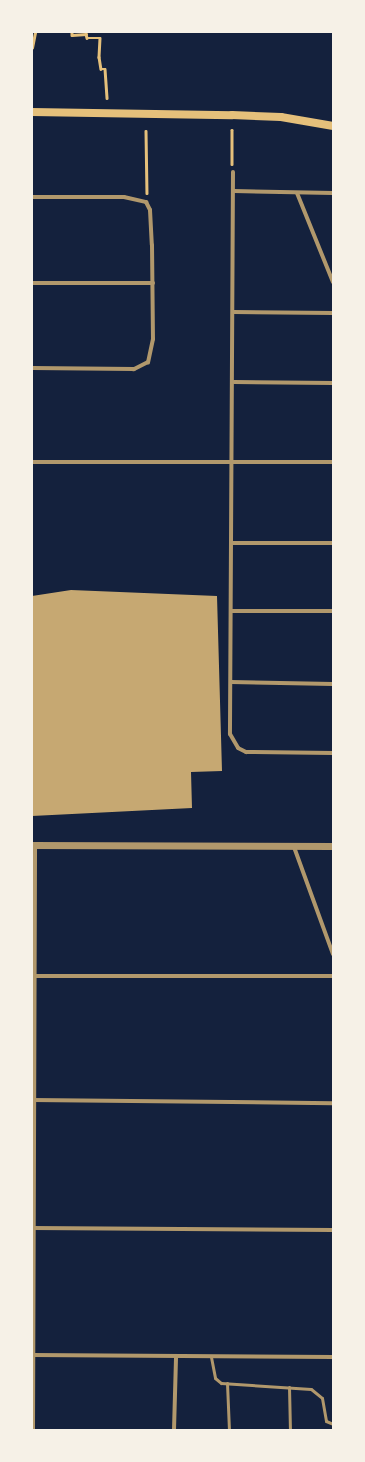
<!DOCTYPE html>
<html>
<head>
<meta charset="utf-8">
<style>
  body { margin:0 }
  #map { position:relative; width:365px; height:1462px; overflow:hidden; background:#14213d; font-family:"Source Sans 3",sans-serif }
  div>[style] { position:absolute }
  .building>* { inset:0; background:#c6a872 }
  .path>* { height:2.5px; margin:-1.25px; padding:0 1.25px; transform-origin:1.25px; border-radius:1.25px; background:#e5c07b }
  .service>* { height:3px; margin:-1.5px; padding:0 1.5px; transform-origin:1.5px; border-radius:1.5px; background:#b1986c }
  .minor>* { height:4px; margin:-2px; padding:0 2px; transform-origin:2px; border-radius:2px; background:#b1986c }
  .tertiary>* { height:7px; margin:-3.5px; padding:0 3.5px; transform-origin:3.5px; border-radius:3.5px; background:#b1986c }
  .secondary>* { height:8px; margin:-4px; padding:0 4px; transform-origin:4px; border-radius:4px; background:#e5c07b }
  span { translate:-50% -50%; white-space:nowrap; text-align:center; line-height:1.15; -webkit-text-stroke:4px #f6f1e7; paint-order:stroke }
  .frame { position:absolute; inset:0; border:33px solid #f6f1e7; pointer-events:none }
</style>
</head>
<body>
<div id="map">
  <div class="building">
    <i style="clip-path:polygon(71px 590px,217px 596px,222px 771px,191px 772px,192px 808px,32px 816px,32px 596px)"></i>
  </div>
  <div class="path">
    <i style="left:72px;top:32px;width:3px;rotate:90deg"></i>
    <i style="left:72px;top:35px;width:14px;rotate:-4deg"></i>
    <i style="left:86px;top:34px;width:4px;rotate:76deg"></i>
    <i style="left:87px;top:38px;width:13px"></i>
    <i style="left:100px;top:38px;width:19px;rotate:93deg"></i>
    <i style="left:99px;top:57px;width:12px;rotate:81deg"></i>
    <i style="left:101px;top:69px;width:4px"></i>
    <i style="left:105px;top:69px;width:29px;rotate:86deg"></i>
    <i style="left:32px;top:48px;width:16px;rotate:-79deg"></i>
    <i style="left:232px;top:130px;width:34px;rotate:90deg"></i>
    <i style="left:146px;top:131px;width:62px;rotate:89.1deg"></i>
  </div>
  <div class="service">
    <i style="left:211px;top:1357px;width:21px;rotate:79deg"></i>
    <i style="left:215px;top:1378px;width:8px;rotate:40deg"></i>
    <i style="left:221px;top:1383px;width:90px;rotate:3.8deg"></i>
    <i style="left:311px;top:1389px;width:14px;rotate:39deg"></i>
    <i style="left:322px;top:1398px;width:23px;rotate:80deg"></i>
    <i style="left:326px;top:1421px;width:8px;rotate:23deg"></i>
    <i style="left:227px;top:1383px;width:47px;rotate:87.6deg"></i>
    <i style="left:289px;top:1387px;width:43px;rotate:88.7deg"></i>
  </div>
  <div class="minor">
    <i style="left:233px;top:172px;width:562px;rotate:90.31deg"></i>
    <i style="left:230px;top:734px;width:16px;rotate:60deg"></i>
    <i style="left:238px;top:748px;width:9px;rotate:27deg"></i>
    <i style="left:246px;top:752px;width:87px;rotate:0.7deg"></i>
    <i style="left:234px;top:191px;width:99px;rotate:1.2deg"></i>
    <i style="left:297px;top:193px;width:96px;rotate:68deg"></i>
    <i style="left:32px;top:197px;width:92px"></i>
    <i style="left:124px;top:197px;width:23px;rotate:13deg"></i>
    <i style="left:146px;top:202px;width:9px;rotate:63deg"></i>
    <i style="left:150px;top:210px;width:35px;rotate:87deg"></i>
    <i style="left:152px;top:245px;width:94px;rotate:89.4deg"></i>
    <i style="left:153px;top:339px;width:24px;rotate:102deg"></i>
    <i style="left:148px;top:362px;width:16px;rotate:153deg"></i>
    <i style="left:134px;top:369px;width:102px;rotate:-179.4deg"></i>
    <i style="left:32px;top:283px;width:121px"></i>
    <i style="left:233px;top:312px;width:100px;rotate:0.6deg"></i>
    <i style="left:234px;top:382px;width:99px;rotate:0.6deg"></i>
    <i style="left:32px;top:462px;width:301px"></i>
    <i style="left:232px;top:543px;width:101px"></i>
    <i style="left:231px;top:611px;width:102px"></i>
    <i style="left:231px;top:682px;width:102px;rotate:1.1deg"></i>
    <i style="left:294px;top:847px;width:114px;rotate:70deg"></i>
    <i style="left:32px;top:976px;width:301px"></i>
    <i style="left:32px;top:1100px;width:301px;rotate:0.6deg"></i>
    <i style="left:32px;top:1228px;width:301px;rotate:0.4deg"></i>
    <i style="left:32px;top:1355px;width:301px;rotate:0.4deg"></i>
    <i style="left:33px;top:1430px;width:585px;rotate:-89.8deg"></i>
    <i style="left:174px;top:1430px;width:73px;rotate:-88.4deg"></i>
  </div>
  <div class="tertiary">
    <i style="left:32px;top:845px;width:301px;rotate:0.2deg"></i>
  </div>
  <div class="secondary">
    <i style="left:32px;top:112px;width:200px;rotate:0.9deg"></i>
    <i style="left:232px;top:115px;width:49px;rotate:2.3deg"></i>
    <i style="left:281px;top:117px;width:53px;rotate:9.8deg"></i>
  </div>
  <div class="frame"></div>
</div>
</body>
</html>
